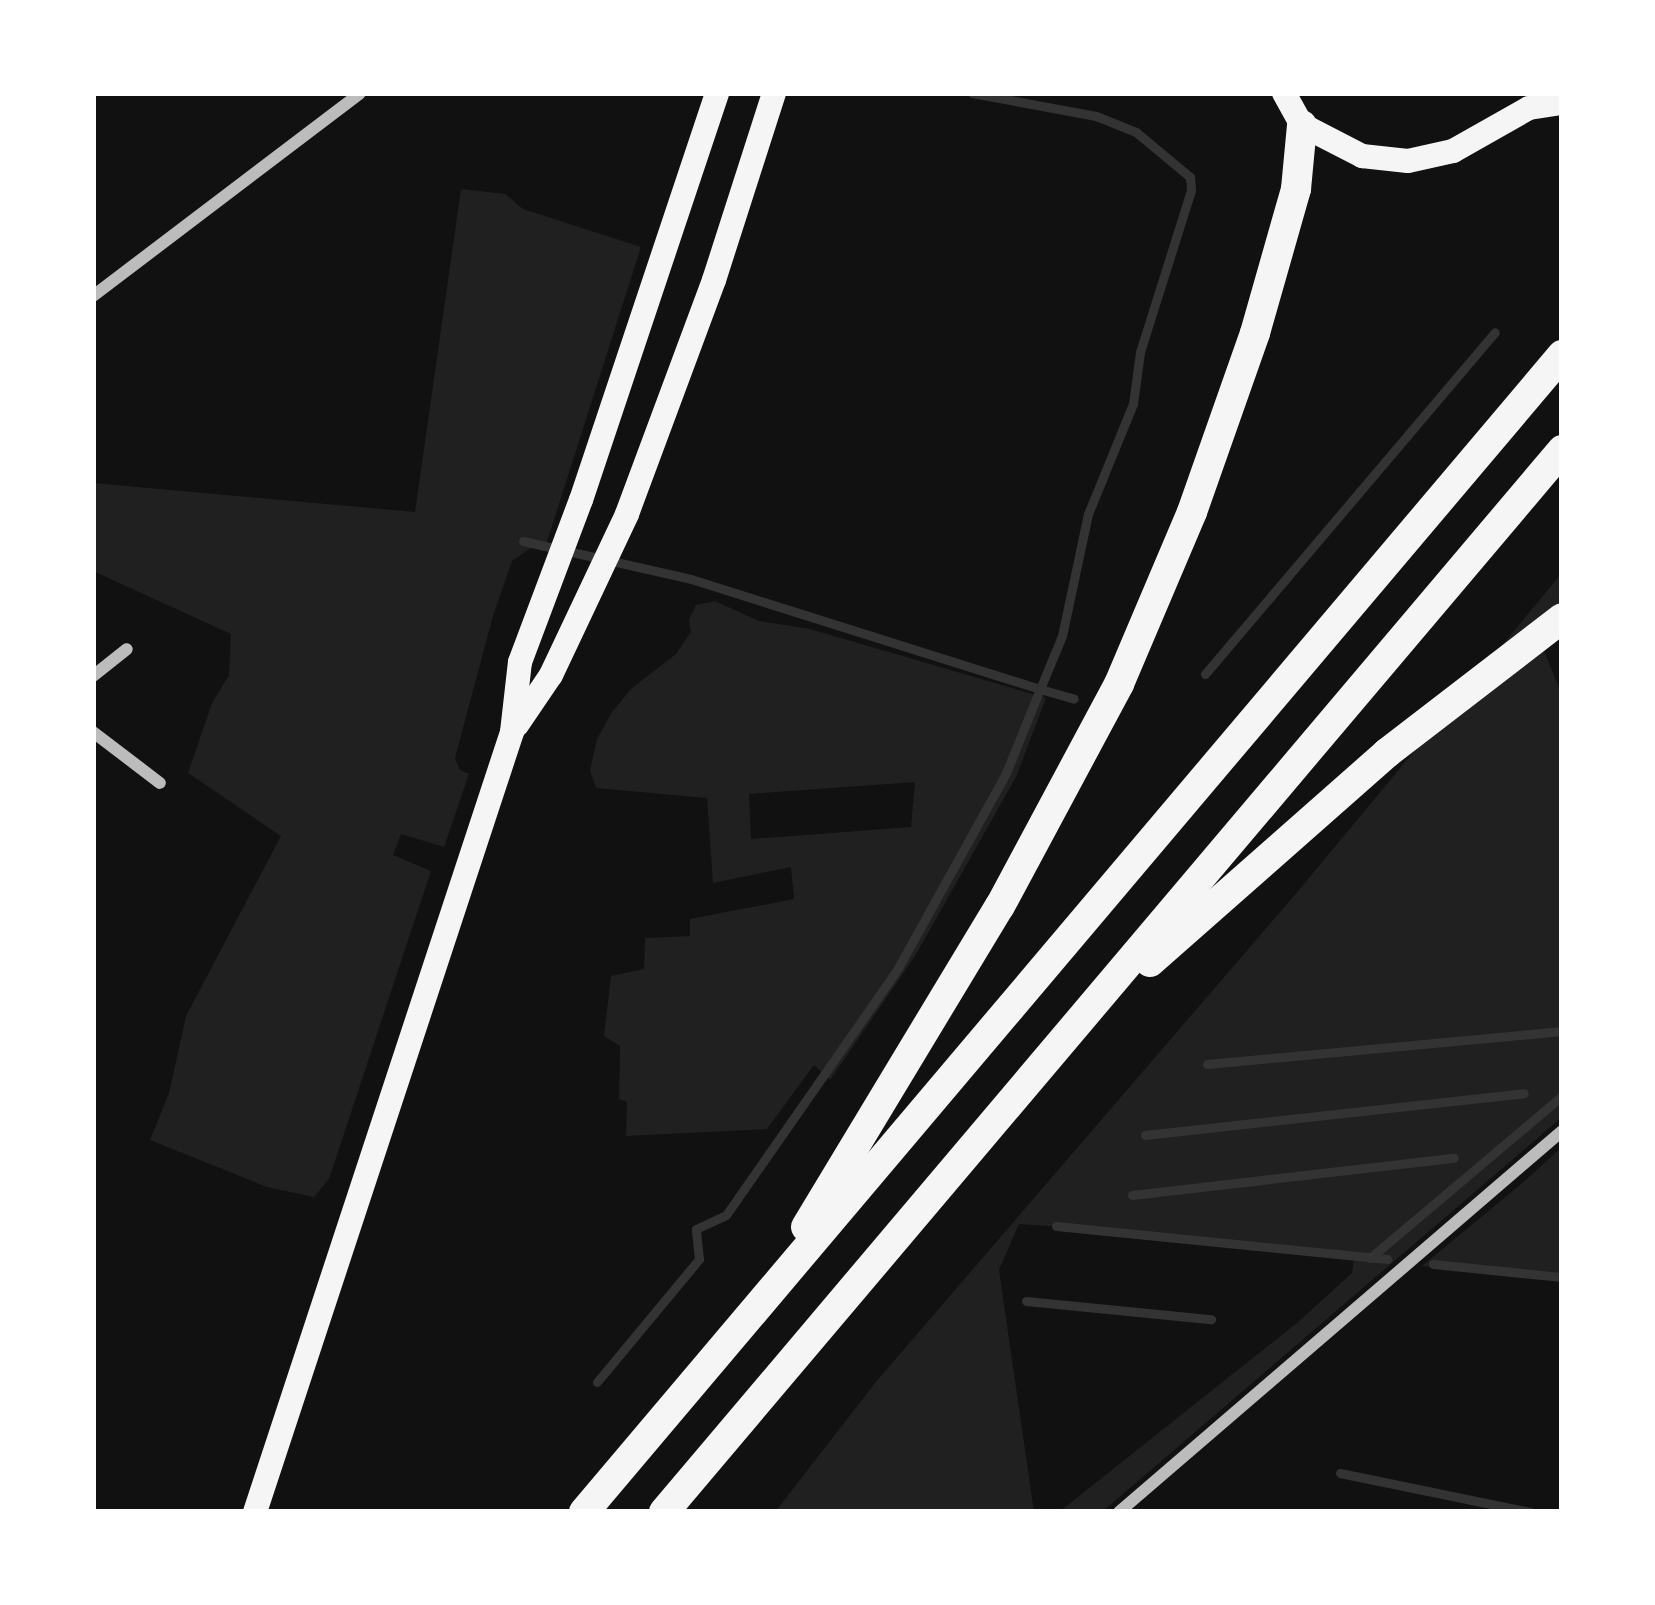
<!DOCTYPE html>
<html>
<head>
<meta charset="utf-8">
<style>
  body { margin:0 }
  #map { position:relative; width:1655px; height:1605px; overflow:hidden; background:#111; font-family:Montserrat,sans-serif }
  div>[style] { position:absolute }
  .green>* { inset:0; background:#202020 }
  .stream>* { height:9px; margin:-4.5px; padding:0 4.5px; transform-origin:4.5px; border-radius:4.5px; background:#333 }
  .minor>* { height:12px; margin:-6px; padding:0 6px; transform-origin:6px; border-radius:6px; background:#bcbcbc }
  .secondary>* { height:24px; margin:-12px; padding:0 12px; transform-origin:12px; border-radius:12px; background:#f5f5f5 }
  .motorway>* { height:30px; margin:-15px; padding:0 15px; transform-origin:15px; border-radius:15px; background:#f5f5f5 }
  span { translate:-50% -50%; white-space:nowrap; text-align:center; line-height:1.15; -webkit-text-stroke:9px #fff; paint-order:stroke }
  .frame { position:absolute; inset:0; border:96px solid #fff; pointer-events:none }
</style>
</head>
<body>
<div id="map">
  <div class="green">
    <i style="clip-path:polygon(461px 189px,505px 194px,523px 209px,641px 247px,544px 551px,531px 548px,512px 561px,493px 616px,455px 758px,460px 770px,469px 774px,444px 847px,401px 834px,393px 855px,431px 871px,329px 1179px,314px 1197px,267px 1187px,150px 1140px,169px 1093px,186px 1016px,281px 836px,188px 773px,212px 703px,229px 675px,231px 634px,93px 571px,93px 483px,415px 512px)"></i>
    <i style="clip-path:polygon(1562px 573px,1562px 607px,1538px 636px,1562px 695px,1562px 1117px,1102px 1512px,1059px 1512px,1297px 1323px,1352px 1273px,1354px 1259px,1122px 1231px,1019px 1224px,999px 1270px,1034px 1512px,775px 1512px,875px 1383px,1299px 890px)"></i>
    <i style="clip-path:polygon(evenodd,715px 601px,759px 621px,810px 629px,1046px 698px,1016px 777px,915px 956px,830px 1080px,814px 1065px,767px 1129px,626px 1136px,627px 1102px,619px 1099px,620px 1046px,604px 1036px,611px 976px,644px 969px,645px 938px,690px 936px,690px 919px,794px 899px,791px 867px,713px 883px,707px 798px,596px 788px,590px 770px,597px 739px,612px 712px,631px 689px,676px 654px,691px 632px,689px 620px,696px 605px,715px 601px,915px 782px,911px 827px,751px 839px,749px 794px,915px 782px)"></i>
    <i style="clip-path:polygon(1562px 1147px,1562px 1281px,1422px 1266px,1520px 1185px)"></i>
  </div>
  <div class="stream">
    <i style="left:523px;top:541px;width:172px;rotate:12.7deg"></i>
    <i style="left:691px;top:579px;width:366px;rotate:17.5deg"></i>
    <i style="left:1040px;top:689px;width:57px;rotate:-67.5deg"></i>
    <i style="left:1062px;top:636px;width:125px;rotate:-78deg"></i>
    <i style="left:1088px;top:514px;width:119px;rotate:-67.8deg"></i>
    <i style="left:1133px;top:404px;width:52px;rotate:-82.3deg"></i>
    <i style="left:1140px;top:352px;width:170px;rotate:-72.5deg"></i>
    <i style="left:1191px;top:190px;width:13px;rotate:-94deg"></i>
    <i style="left:1190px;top:177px;width:70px;rotate:-140.2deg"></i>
    <i style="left:1136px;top:132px;width:43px;rotate:-158.2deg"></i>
    <i style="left:1096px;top:116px;width:126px;rotate:-169.5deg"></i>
    <i style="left:1205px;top:674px;width:448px;rotate:-49.7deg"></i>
    <i style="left:1207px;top:1064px;width:357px;rotate:-5.3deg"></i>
    <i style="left:1145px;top:1135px;width:381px;rotate:-6.3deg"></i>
    <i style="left:1132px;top:1195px;width:324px;rotate:-6.6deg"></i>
    <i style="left:1056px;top:1226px;width:333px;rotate:5.7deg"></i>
    <i style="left:1370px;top:1258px;width:251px;rotate:-40.2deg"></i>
    <i style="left:1433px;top:1264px;width:130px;rotate:5.8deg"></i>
    <i style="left:1026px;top:1301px;width:186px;rotate:5.6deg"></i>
    <i style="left:597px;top:1382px;width:160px;rotate:-50.3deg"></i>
    <i style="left:699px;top:1259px;width:30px;rotate:-96deg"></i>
    <i style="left:696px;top:1229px;width:33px;rotate:-25deg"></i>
    <i style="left:726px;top:1215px;width:301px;rotate:-55.1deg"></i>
    <i style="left:898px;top:968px;width:223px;rotate:-61deg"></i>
    <i style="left:1006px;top:773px;width:91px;rotate:-68deg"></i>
    <i style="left:1040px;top:689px;width:35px;rotate:16deg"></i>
    <i style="left:1340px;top:1473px;width:194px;rotate:11.6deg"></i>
  </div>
  <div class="minor">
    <i style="left:93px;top:296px;width:335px;rotate:-37.2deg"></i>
    <i style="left:93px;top:676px;width:43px;rotate:-38.5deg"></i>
    <i style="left:93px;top:732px;width:84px;rotate:37.3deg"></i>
    <i style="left:1119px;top:1512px;width:584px;rotate:-40.7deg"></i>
  </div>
  <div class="secondary">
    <i style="left:1284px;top:93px;width:37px;rotate:61deg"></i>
    <i style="left:1302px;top:125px;width:68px;rotate:27.3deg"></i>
    <i style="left:1362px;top:156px;width:46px;rotate:6.2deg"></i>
    <i style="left:1408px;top:161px;width:46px;rotate:-12.5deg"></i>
    <i style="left:1453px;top:151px;width:87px;rotate:-29.5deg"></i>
    <i style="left:1529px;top:108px;width:33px;rotate:-9deg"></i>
    <i style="left:517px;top:725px;width:60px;rotate:-55.8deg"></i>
    <i style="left:551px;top:675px;width:178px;rotate:-64.7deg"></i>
    <i style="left:627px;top:514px;width:250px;rotate:-69.6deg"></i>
    <i style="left:714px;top:280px;width:196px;rotate:-72.2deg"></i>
    <i style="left:255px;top:1512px;width:821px;rotate:-71.76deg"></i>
    <i style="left:512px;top:732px;width:70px;rotate:-83.5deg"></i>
    <i style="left:520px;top:662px;width:173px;rotate:-69.4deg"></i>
    <i style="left:581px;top:500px;width:429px;rotate:-71.5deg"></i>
  </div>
  <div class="motorway">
    <i style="left:1150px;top:962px;width:316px;rotate:-41.4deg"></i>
    <i style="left:1387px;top:753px;width:221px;rotate:-37.6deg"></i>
    <i style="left:806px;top:1227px;width:375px;rotate:-58.9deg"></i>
    <i style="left:1000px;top:906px;width:252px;rotate:-61.8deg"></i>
    <i style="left:1119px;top:684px;width:187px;rotate:-67deg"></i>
    <i style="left:1192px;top:512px;width:190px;rotate:-70.6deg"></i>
    <i style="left:1255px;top:333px;width:150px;rotate:-74.1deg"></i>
    <i style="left:1296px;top:189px;width:64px;rotate:-84.6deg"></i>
    <i style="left:584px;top:1512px;width:1515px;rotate:-49.79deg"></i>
    <i style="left:664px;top:1512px;width:1391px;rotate:-49.78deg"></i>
  </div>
  <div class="frame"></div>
</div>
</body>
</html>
